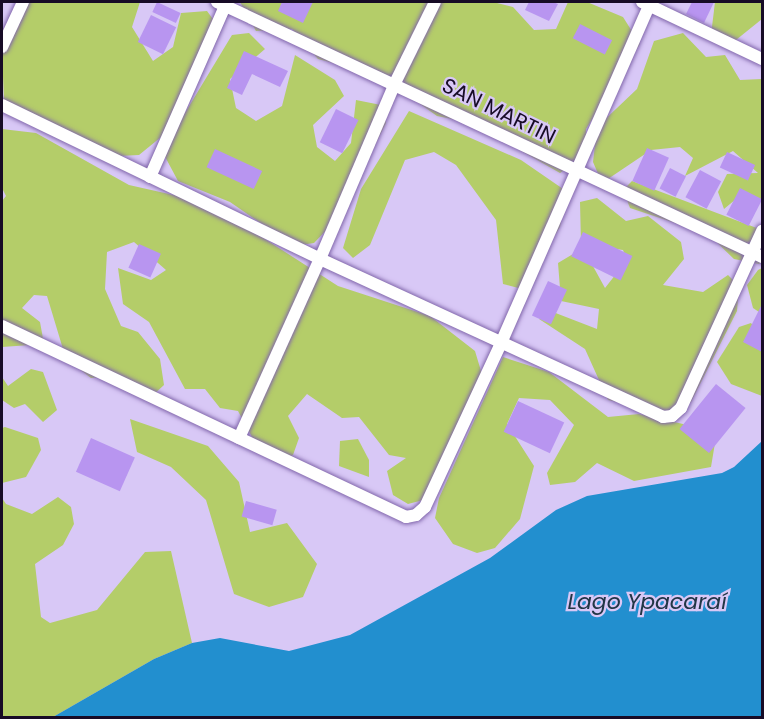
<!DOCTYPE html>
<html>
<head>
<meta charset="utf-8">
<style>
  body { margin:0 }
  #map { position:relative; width:764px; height:719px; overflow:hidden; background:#d8c8f6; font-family:Poppins,sans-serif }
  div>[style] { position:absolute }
  .green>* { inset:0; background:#b4cd69 }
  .water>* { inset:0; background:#228fcf }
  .building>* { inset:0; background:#b895f0; transform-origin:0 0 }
  .roads { filter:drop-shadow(0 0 2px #8166ab) drop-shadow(0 0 2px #8166ab) }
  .minor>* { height:12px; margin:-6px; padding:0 6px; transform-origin:6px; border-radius:6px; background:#fff }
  span { translate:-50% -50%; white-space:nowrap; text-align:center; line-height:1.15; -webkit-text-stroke:4.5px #d8c8f6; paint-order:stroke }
  .street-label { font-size:21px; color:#170b26 }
  .water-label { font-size:22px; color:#213646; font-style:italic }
  .frame { position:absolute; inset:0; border:3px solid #170b26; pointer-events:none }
</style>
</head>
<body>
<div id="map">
  <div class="green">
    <i style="clip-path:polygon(24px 2px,140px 2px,132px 27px,153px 61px,173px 47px,181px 13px,207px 11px,221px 30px,166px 133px,139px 155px,119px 156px,4px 100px,2px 53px)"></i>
    <i style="clip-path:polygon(240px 2px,493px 2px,513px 7px,534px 30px,556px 29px,568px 2px,587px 2px,623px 17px,640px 44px,586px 129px,586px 155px,560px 173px,472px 123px,437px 116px,379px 75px,318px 59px,292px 29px,256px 31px)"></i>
    <i style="clip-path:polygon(715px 2px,762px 2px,762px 19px,731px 44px,711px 35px)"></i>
    <i style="clip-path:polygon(249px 33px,265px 49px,230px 79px,236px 108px,256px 121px,282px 106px,295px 55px,335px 80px,344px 96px,313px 125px,317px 147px,335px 161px,351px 143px,356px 100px,381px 105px,386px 123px,339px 217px,314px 243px,294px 246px,230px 202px,178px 181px,162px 151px,232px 35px)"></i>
    <i style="clip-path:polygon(683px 33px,706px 57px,725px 55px,740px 80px,762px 79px,762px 202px,742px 194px,724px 209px,718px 192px,727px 174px,758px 173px,733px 151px,685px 176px,693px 158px,680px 147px,651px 150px,602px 183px,593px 162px,597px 127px,637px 89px,654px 41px)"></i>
    <i style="clip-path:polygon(409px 111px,521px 160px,566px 191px,560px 227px,522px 289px,503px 284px,496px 220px,456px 165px,434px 152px,405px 160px,370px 245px,353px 258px,343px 248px,361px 189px)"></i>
    <i style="clip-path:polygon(2px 129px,36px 133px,129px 185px,209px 203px,338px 286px,430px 316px,475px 351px,484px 381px,431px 498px,408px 504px,393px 495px,387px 471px,406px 458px,389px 455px,359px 417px,342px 418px,307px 394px,288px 416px,299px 438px,293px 455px,276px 462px,259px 450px,238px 411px,220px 408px,205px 389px,185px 389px,149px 322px,123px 304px,118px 268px,151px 280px,166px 270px,134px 242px,107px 252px,105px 289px,121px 326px,138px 332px,160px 359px,164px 385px,151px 397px,115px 376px,91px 378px,66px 359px,47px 296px,34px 295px,22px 308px,40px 322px,44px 344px,2px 347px,2px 201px,6px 196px,2px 188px)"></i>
    <i style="clip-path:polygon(632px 181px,762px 230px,762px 261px,759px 264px,734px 259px,708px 234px,630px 208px,623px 190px)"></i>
    <i style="clip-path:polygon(597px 198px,626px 221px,648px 216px,681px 242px,684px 259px,663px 285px,703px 292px,728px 275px,739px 286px,737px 311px,691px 402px,671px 414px,608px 400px,585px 349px,539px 319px,553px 312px,597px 329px,599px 309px,561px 301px,558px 263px,583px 248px,605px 288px,627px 260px,623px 250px,581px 244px,580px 202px)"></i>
    <i style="clip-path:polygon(762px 268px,762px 314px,753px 308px,747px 285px,758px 270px)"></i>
    <i style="clip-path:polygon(751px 323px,762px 338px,762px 396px,731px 384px,717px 362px,739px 327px)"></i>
    <i style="clip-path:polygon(503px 357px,549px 372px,608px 417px,639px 414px,705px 429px,715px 443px,711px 467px,634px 481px,597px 463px,575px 482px,550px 485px,547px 473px,574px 425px,550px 400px,519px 398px,507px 424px,534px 466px,520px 519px,495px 548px,477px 553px,453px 544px,435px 518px,439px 498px)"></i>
    <i style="clip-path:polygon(31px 369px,43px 372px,57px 410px,43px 422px,25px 404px,14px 408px,2px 400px,2px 377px,8px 386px)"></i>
    <i style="clip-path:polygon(130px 419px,208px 446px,239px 482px,250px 532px,287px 523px,317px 564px,303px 597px,269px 607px,234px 594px,206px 500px,171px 467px,137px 452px)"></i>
    <i style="clip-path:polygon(5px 427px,38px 438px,41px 450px,26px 477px,2px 483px,2px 428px)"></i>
    <i style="clip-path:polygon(358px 439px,369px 460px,369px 477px,339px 466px,340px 441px)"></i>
    <i style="clip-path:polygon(58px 497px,71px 507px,74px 524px,63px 545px,35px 564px,41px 617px,50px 623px,97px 610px,145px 552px,171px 551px,192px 643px,154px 659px,53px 717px,2px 717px,2px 498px,6px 504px,32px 514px)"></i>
  </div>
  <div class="water">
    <i style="clip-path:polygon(762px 441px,762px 717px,53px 717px,154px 659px,192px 643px,220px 638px,289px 651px,350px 635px,490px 558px,556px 510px,587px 496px,722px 473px,734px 467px)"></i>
  </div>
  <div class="building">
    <i style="left:157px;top:2px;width:26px;height:11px;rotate:25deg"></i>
    <i style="clip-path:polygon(282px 2px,313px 2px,303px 23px,278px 11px)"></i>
    <i style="clip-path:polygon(529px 2px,553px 2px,558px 4px,549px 21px,525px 10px)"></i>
    <i style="clip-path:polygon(692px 2px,714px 2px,704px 23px,686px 14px)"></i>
    <i style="left:151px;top:15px;width:28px;height:30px;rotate:26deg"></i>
    <i style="left:580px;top:24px;width:36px;height:16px;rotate:27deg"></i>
    <i style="clip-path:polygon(244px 51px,288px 71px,280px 87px,252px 74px,242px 95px,227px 88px)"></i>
    <i style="left:336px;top:109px;width:25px;height:37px;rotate:26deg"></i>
    <i style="left:647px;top:148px;width:24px;height:36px;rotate:24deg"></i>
    <i style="left:215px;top:149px;width:52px;height:20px;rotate:25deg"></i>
    <i style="left:727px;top:152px;width:31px;height:17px;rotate:25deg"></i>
    <i style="left:670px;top:168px;width:18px;height:23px;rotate:27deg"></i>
    <i style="left:700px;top:170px;width:24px;height:31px;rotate:28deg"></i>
    <i style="left:740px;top:188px;width:25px;height:30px;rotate:27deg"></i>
    <i style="left:583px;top:232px;width:55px;height:27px;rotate:26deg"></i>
    <i style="left:139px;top:244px;width:24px;height:26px;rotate:24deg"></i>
    <i style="left:548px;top:281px;width:21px;height:38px;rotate:25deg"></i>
    <i style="clip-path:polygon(761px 306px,762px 307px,762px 352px,743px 342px)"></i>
    <i style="left:716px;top:384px;width:38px;height:58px;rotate:39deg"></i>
    <i style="left:518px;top:401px;width:51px;height:34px;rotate:25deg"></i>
    <i style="left:91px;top:438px;width:48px;height:37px;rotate:24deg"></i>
    <i style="left:246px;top:501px;width:32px;height:16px;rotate:16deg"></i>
  </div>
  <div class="roads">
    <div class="minor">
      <i style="left:217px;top:2px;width:602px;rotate:25.07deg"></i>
      <i style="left:642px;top:2px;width:133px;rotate:25.4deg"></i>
      <i style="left:2px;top:47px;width:50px;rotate:-65deg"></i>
      <i style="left:2px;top:105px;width:353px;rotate:25.8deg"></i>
      <i style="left:320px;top:259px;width:378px;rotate:24.7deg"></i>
      <i style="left:663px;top:417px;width:9px;rotate:-6deg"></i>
      <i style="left:672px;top:416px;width:12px;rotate:-42deg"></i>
      <i style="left:681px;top:408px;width:195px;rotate:-65.4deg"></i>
      <i style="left:150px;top:177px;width:191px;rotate:-66.3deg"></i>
      <i style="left:2px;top:326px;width:447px;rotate:25.3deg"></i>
      <i style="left:406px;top:517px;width:10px;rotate:-11deg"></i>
      <i style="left:416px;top:515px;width:12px;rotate:-42deg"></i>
      <i style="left:425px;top:507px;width:181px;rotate:-65.1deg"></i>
      <i style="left:501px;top:343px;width:373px;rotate:-66.3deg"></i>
      <i style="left:239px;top:438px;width:196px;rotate:-65.7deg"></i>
      <i style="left:320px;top:259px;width:191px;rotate:-66.9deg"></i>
      <i style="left:395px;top:83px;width:90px;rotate:-63.7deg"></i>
    </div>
  </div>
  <div class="street-label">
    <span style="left:499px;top:111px;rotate:26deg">SAN MARTIN</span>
  </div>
  <div class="water-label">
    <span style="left:647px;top:602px">Lago Ypacaraí</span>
  </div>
  <div class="frame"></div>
</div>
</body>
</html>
